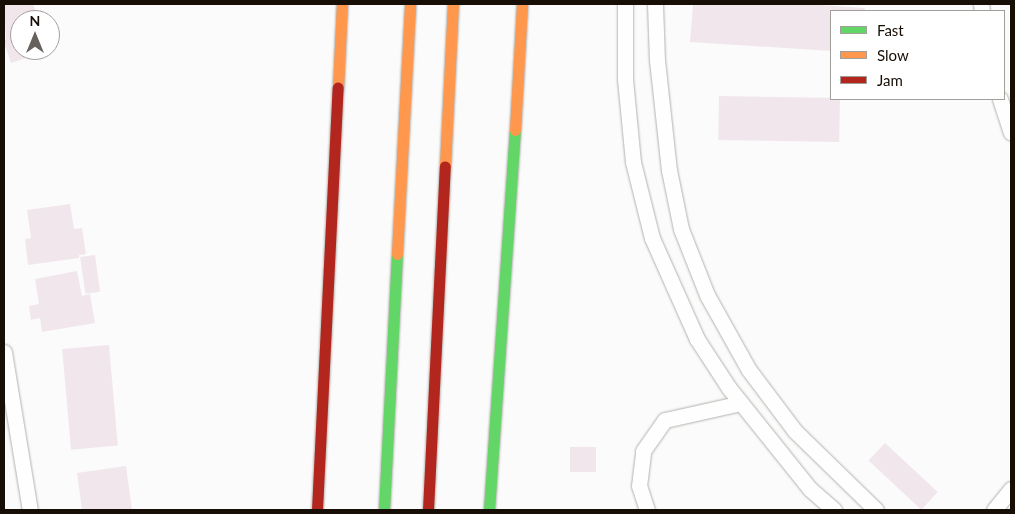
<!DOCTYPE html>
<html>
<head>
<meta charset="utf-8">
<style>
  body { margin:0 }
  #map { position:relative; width:1015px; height:514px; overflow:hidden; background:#fbfbfb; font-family:Lato,sans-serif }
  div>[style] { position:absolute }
  .building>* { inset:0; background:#f1e6ec; transform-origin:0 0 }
  .roads { filter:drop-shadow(0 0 1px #b5b1ac) drop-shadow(0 0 1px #b5b1ac) }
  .street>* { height:15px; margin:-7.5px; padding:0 7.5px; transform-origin:7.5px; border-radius:7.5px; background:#fefefe }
  .fast>* { height:11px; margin:-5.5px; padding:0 5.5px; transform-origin:5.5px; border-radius:5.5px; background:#63d668 }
  .slow>* { height:11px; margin:-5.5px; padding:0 5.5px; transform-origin:5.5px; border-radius:5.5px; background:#ff974d }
  .jam>* { height:11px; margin:-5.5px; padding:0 5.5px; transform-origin:5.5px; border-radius:5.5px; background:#b3261e }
  span { translate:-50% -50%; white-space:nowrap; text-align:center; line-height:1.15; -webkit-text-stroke:5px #fff; paint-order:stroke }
  .frame { position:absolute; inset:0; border:5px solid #170e06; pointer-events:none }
  .legend { position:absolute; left:830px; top:10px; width:175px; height:90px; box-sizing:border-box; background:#fff; border:1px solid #a29f9b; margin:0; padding:6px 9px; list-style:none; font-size:15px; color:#170e06 }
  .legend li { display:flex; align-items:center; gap:10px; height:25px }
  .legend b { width:25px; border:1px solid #a29f9b }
  .north { position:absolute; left:10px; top:10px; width:50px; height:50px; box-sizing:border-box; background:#fff; border:1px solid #a29f9b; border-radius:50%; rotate:0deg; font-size:14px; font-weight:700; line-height:20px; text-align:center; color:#170e06 }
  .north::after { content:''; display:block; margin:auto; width:18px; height:22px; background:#67615c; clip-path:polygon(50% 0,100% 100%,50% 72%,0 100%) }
</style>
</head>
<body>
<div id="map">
  <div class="building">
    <i style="clip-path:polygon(4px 4px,33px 4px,39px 20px,20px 20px,20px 50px,51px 50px,11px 63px,4px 42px,6px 38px)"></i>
    <i style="clip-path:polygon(693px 4px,804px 4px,865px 8px,864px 11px,831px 11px,831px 51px,690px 42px)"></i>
    <i style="left:719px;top:96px;width:121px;height:44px;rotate:1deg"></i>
    <i style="clip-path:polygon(70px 204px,74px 229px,82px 228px,86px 254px,79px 255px,79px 258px,28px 265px,25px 239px,31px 238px,27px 210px)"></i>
    <i style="left:95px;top:255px;width:37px;height:15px;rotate:82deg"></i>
    <i style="clip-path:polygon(77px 271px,82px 296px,90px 294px,95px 323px,42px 332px,40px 318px,31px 320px,29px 306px,39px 304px,35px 279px)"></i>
    <i style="left:109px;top:345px;width:101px;height:47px;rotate:85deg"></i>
    <i style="left:885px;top:443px;width:72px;height:24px;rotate:43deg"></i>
    <i style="left:570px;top:447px;width:26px;height:25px"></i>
    <i style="clip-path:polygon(126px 466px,132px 510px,82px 510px,77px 473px)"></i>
  </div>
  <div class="roads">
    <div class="street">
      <i style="left:625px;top:4px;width:75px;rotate:90deg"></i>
      <i style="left:625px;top:79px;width:83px;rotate:84.5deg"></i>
      <i style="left:633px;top:162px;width:78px;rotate:76deg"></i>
      <i style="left:652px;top:238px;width:111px;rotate:66deg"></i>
      <i style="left:697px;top:339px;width:59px;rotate:56.9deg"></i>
      <i style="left:729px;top:388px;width:129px;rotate:51.3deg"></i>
      <i style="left:810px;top:489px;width:32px;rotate:41deg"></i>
      <i style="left:655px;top:4px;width:56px;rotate:88deg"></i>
      <i style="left:657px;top:60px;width:111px;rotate:83.8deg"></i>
      <i style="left:669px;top:170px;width:60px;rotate:78.5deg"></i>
      <i style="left:681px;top:229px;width:71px;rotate:68.5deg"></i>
      <i style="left:707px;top:295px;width:86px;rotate:60.8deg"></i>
      <i style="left:749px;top:370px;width:76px;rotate:53deg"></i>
      <i style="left:795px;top:431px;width:113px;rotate:44.3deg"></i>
      <i style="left:981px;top:4px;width:7px;rotate:82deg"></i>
      <i style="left:1000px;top:99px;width:35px;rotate:72deg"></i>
      <i style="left:4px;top:352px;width:160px;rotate:80.7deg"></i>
      <i style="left:647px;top:510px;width:25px;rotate:-108deg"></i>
      <i style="left:639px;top:486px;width:35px;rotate:-83deg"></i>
      <i style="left:643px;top:451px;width:38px;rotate:-55deg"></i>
      <i style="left:665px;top:420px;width:78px;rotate:-12.6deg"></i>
      <i style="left:994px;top:510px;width:27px;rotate:-51deg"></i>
    </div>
    <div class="fast">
      <i style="left:384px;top:510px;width:256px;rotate:-87.1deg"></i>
      <i style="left:489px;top:510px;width:381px;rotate:-86.1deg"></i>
    </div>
    <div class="slow">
      <i style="left:338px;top:88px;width:84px;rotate:-87.3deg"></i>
      <i style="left:515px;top:130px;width:126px;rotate:-86.8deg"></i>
      <i style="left:445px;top:166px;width:162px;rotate:-87.2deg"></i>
      <i style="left:397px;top:254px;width:250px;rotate:-87deg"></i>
    </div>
    <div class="jam">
      <i style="left:317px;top:510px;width:423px;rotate:-87.2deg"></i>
      <i style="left:428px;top:510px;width:344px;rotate:-87.2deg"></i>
    </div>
  </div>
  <div class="frame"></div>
  <ul class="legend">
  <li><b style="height:6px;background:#63d668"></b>Fast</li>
  <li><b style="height:6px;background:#ff974d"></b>Slow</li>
  <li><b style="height:6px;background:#b3261e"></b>Jam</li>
  </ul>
  <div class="north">N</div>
</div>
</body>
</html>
